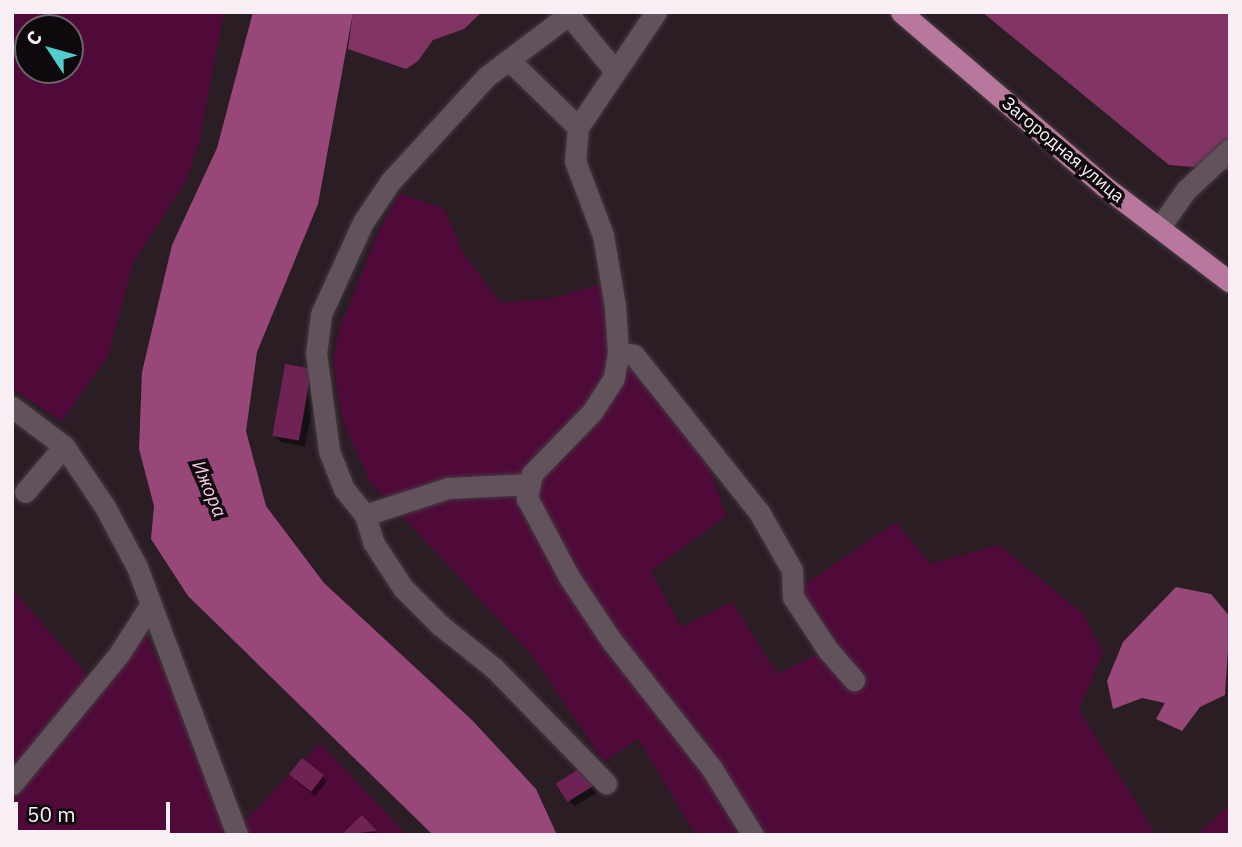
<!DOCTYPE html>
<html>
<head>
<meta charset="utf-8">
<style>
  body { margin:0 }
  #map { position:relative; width:1242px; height:847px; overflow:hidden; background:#2a1d24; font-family:"IBM Plex Sans",sans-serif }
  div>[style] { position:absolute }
  .green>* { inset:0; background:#4f0a39 }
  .forest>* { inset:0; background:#823565 }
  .water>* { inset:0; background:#974879 }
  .shadow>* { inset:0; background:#0007 }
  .building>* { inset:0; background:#6f2354; transform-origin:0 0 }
  .roads { filter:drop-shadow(0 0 2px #453a40) drop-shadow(0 0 2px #453a40) }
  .minor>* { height:21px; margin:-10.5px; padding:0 10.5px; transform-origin:10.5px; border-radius:10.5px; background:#62525b }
  .major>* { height:21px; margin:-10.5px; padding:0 10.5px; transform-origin:10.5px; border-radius:10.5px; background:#b8789e }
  span { translate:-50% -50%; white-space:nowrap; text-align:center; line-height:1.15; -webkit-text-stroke:7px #0e090c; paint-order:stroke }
  .street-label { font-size:18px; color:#f8eff4 }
  .water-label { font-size:19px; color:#f7cae3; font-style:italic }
  .frame { position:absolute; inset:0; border:14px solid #f8eff4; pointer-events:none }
  .north { position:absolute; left:14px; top:14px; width:70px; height:70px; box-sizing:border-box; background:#0e090c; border:2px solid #6c6569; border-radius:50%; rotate:306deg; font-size:19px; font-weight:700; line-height:28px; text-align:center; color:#f8eff4 }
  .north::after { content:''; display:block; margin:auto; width:24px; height:32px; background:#52cdcc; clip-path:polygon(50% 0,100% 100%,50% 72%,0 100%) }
  .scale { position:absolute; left:14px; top:802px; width:156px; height:32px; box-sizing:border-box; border:4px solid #f8eff4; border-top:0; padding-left:9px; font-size:21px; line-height:24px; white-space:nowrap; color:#f8eff4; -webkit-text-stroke:5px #0e090c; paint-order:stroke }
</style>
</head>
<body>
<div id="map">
  <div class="green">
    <i style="clip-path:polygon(evenodd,12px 12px,224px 12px,199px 143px,186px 181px,133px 263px,108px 356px,62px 421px,12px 389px,12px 12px,28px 28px,70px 28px,70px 70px,28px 70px,28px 28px)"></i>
    <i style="clip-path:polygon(400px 193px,444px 209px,463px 253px,501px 303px,555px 298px,603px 283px,618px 339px,693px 425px,726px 516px,651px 571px,681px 627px,732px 602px,777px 674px,833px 646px,800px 588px,896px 522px,930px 564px,999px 545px,1083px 614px,1103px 652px,1079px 710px,1156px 835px,696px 835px,638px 739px,604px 762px,531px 654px,371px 483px,342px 420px,333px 360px,339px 331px,380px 228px)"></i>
    <i style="clip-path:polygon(12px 589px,88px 676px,145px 634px,239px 827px,320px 743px,407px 835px,12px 835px)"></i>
    <i style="clip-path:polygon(1230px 805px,1230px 835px,1196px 835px)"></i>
  </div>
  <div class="forest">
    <i style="clip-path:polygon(353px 12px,482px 12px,464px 29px,433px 40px,418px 61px,406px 69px,348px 49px)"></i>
    <i style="clip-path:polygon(982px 12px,1230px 12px,1230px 170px,1169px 165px)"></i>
  </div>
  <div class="water">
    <i style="clip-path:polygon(253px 12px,353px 12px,318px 204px,257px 352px,246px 431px,266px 506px,324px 583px,472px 720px,536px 789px,557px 835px,433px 835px,188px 596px,151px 539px,154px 506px,139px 449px,142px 372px,172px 245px,217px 148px)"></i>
    <i style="clip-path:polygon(1176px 587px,1211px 594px,1230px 617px,1225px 695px,1200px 707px,1182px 731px,1156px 719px,1165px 703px,1142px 698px,1113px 709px,1107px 681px,1123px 642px)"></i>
  </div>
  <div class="shadow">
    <i style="clip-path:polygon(311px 371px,318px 378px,305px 447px,281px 442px,273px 435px)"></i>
    <i style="clip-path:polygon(586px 774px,598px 792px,575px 806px,570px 802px)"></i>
    <i style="clip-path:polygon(323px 776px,327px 781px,315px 796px,295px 780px)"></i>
    <i style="clip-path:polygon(362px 817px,379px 835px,343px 835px)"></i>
  </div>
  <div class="building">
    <i style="left:285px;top:364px;width:27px;height:73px;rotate:10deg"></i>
    <i style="left:302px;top:758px;width:28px;height:21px;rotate:38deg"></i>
    <i style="left:582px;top:767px;width:22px;height:31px;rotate:58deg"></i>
    <i style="clip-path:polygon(362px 815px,377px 831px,341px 835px)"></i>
  </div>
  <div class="roads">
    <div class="minor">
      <i style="left:572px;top:12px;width:106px;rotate:143deg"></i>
      <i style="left:487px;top:76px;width:144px;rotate:132.5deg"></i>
      <i style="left:390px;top:182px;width:48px;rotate:124deg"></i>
      <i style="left:363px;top:222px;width:101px;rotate:114.5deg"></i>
      <i style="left:321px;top:314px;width:39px;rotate:97deg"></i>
      <i style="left:316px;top:353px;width:99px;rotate:82.4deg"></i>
      <i style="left:329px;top:451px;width:41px;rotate:68.5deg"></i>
      <i style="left:344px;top:489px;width:33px;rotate:51deg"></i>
      <i style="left:365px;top:515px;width:28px;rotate:73deg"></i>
      <i style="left:373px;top:542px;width:55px;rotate:56.9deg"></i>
      <i style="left:403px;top:588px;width:52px;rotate:45deg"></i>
      <i style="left:440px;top:625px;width:69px;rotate:38.5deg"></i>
      <i style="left:494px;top:668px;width:161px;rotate:45.8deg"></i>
      <i style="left:656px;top:12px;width:139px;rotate:124.1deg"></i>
      <i style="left:578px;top:127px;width:34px;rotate:95deg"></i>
      <i style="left:575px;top:161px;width:79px;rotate:69.3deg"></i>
      <i style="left:603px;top:235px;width:72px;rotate:80.4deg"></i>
      <i style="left:615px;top:306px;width:46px;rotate:86.3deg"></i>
      <i style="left:618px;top:352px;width:26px;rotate:99deg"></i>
      <i style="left:614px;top:378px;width:40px;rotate:122.9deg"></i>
      <i style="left:592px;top:412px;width:86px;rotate:134.1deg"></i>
      <i style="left:532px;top:474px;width:25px;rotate:102deg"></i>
      <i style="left:527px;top:498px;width:89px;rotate:62deg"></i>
      <i style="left:569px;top:577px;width:76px;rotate:56.3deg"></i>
      <i style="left:611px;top:640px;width:164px;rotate:51.9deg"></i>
      <i style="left:712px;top:769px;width:78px;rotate:58.2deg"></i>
      <i style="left:569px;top:15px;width:72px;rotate:50.6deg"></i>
      <i style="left:509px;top:60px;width:96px;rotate:44.2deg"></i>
      <i style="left:1159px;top:228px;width:47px;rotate:-54.6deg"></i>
      <i style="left:1186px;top:190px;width:60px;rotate:-43deg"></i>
      <i style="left:618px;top:352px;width:16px;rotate:11deg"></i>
      <i style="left:634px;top:355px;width:201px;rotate:51.5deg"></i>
      <i style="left:759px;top:512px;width:67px;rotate:60.4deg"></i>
      <i style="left:792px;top:570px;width:27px;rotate:88deg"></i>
      <i style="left:793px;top:597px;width:64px;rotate:56.6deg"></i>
      <i style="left:828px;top:650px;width:40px;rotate:49deg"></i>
      <i style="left:12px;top:407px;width:65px;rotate:36.9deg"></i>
      <i style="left:64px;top:446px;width:73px;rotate:56.1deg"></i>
      <i style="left:105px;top:507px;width:68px;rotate:61.9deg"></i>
      <i style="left:137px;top:567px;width:286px;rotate:69.5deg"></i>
      <i style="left:25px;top:492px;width:60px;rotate:-49.7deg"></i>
      <i style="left:365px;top:515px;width:87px;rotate:-18deg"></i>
      <i style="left:448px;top:488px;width:82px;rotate:-2.8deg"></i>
      <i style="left:12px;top:784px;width:168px;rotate:-50.5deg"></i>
      <i style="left:119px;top:654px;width:59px;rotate:-57.4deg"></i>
    </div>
    <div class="major">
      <i style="left:901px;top:12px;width:267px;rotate:40.6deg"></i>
      <i style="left:1104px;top:186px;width:158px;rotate:37.3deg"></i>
    </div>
  </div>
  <div class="street-label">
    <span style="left:1063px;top:150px;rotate:40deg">Загородная улица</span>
  </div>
  <div class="water-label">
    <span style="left:209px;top:489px;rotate:67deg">Ижора</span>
  </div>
  <div class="frame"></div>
  <div class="north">С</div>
  <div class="scale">50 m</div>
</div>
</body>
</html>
